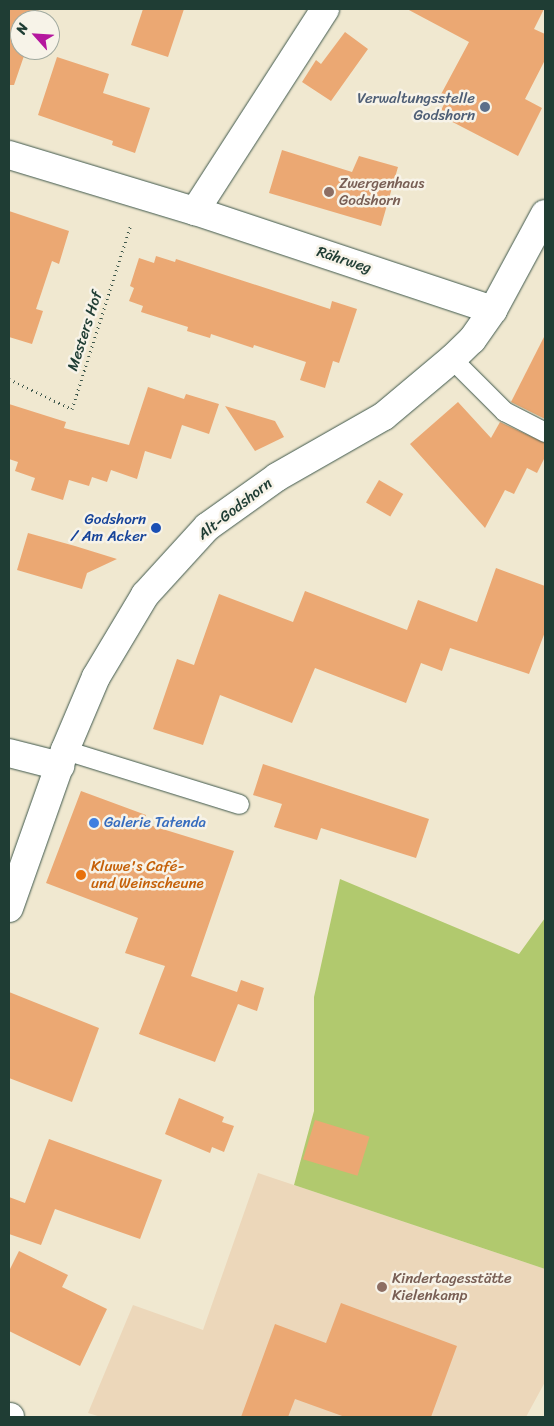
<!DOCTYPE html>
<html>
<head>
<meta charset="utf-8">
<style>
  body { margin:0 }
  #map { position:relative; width:554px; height:1426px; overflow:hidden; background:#f0e8d0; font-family:Sriracha,sans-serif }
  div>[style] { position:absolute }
  .built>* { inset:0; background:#ecd7ba }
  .green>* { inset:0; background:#b1c96e }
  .building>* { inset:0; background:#eba873; transform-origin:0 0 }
  .path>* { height:3px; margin-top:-1.5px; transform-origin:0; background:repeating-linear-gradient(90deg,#3e574b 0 1px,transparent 0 5px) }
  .roads { filter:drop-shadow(0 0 1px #3e574b) drop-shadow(0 0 1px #3e574b) }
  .lane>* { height:19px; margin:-9.5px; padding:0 9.5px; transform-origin:9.5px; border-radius:9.5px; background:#fff }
  .street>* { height:28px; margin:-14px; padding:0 14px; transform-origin:14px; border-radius:14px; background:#fff }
  .dots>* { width:14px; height:14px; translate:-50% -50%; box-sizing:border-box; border:2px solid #f7f3e8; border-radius:50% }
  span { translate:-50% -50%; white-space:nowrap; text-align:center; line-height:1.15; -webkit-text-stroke:5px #f7f3e8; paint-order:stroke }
  .service-label { font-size:15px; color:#4e5e75 }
  .right { translate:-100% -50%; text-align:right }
  .education-label { font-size:15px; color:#785e54 }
  .left { translate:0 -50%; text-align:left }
  .street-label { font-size:15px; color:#1f3d34 }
  .transit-label { font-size:15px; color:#164399 }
  .shop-label { font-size:15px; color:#366cbe }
  .food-label { font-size:15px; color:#c56008 }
  .frame { position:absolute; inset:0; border:10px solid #1f3d34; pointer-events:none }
  .north { position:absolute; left:10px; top:10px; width:50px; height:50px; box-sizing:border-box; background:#f7f3e8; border:1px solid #a1aaa0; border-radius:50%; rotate:296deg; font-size:14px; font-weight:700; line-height:20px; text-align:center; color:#1f3d34 }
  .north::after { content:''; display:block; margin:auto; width:18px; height:22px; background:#b5179e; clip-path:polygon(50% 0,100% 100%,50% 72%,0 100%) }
</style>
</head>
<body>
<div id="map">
  <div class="built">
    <i style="clip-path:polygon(258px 1173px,545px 1269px,545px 1382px,526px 1417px,101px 1417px,88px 1413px,133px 1305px,203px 1330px)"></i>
  </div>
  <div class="green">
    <i style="clip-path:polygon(340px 879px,519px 954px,545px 918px,545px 1269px,294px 1185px,314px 1111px,314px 997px)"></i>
  </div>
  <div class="building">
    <i style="clip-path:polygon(9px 9px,39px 9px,35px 20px,20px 20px,20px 50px,26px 50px,14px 85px,9px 85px)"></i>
    <i style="clip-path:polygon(143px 9px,184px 9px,168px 57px,131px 45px)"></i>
    <i style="clip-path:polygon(407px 9px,544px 9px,534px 29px,545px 34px,545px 60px,525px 99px,542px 108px,518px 156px,439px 115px,445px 102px,439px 98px,469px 42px)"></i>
    <i style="clip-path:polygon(345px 32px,368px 49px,331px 101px,302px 82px,316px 60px,321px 64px)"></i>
    <i style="clip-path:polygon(57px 57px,109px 74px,103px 93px,150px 108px,135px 153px,112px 145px,113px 141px,38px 115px)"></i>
    <i style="clip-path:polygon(282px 150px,352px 172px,359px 156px,398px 167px,381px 226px,269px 193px)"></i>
    <i style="clip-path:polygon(9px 211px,69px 231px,59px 264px,52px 261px,36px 309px,43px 311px,32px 344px,9px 337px)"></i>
    <i style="clip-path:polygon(156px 256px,175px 262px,176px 259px,330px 309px,332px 301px,357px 309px,339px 363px,333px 361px,325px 388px,300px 380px,306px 362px,254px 345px,253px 348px,211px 334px,210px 338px,187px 331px,188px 327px,141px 312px,143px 306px,129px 301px,134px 288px,130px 286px,139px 258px,154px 263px)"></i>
    <i style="clip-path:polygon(545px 335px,545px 419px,511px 402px)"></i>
    <i style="clip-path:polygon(148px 387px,184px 399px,186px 394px,219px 404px,209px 434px,182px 425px,171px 459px,145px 451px,137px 479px,111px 470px,107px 482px,92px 477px,89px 486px,69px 480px,63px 500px,31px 490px,35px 478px,15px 471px,18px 462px,9px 459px,9px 404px,66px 422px,64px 428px,129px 445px)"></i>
    <i style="clip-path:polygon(458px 402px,491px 438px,500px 422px,545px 443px,545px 457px,537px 473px,527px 468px,514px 494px,505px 490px,485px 528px,410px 444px)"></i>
    <i style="clip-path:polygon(225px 406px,275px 421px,284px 437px,255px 451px)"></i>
    <i style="left:379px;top:480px;width:28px;height:26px;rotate:30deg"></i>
    <i style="clip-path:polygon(28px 533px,75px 546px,117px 559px,87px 573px,82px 589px,17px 570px)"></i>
    <i style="clip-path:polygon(496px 568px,545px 586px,545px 632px,529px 674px,450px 648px,442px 671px,421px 663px,406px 703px,315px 668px,292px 723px,220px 695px,203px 745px,153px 729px,177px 659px,194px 665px,219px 594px,293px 622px,305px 591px,407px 630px,418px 600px,477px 622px)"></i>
    <i style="clip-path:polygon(263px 764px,429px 819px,416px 858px,321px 828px,317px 840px,274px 827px,282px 804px,253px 795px)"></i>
    <i style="clip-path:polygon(81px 791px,146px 815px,143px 823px,234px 851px,191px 976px,237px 992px,241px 980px,264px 988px,257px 1011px,238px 1004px,215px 1062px,139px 1034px,165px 966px,125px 953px,138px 918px,46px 883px)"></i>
    <i style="clip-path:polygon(9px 992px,99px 1028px,72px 1102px,9px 1078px)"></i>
    <i style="clip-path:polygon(179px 1098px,224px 1117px,222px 1122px,234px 1126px,224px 1152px,212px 1147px,210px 1153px,165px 1134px)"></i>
    <i style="left:315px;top:1120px;width:57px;height:41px;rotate:17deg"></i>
    <i style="clip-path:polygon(49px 1139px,162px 1180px,140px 1239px,55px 1209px,41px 1245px,9px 1234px,9px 1197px,25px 1203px)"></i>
    <i style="clip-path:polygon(19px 1251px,68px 1275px,62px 1287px,107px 1309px,80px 1366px,9px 1331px,9px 1271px)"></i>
    <i style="clip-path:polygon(341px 1303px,457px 1346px,431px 1417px,345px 1417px,295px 1399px,288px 1417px,241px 1417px,275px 1324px,326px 1343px)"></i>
  </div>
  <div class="path">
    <i style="left:9px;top:379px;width:70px;rotate:25.5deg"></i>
    <i style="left:72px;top:409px;width:194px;rotate:-72.3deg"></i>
  </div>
  <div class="roads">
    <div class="lane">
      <i style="left:452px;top:359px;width:74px;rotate:45deg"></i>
      <i style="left:504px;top:411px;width:46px;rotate:27.1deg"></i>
      <i style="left:65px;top:750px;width:182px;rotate:17.2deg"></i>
    </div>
    <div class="street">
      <i style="left:9px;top:155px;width:194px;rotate:16.8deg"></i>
      <i style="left:195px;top:211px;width:314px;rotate:18.4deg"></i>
      <i style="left:195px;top:211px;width:240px;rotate:-57.2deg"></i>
      <i style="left:9px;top:753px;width:53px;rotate:14.3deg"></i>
      <i style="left:9px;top:908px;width:168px;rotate:-70.5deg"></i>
      <i style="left:65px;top:750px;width:79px;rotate:-67deg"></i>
      <i style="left:96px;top:677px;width:96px;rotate:-59.1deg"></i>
      <i style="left:145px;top:595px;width:92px;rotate:-47.6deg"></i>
      <i style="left:207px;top:527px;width:86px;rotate:-35.5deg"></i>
      <i style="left:277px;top:477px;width:123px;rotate:-29.7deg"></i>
      <i style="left:384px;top:416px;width:89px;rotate:-40deg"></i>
      <i style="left:452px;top:359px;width:28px;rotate:-44deg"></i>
      <i style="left:472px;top:340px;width:37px;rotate:-55deg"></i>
      <i style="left:493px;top:310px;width:109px;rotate:-61.6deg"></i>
      <i style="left:9px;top:1417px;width:1px"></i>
    </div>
  </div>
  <div class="dots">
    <i style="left:485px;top:107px;background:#5c6f8a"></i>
    <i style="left:329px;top:192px;background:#8d6e63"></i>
    <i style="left:156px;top:528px;background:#1a4fb4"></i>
    <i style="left:94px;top:823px;background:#3f7fe0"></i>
    <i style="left:81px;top:875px;background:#e8710a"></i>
    <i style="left:382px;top:1287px;background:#8d6e63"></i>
  </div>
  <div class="service-label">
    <span class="right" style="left:475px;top:107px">Verwaltungsstelle<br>Godshorn</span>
  </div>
  <div class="education-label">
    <span class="left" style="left:339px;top:192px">Zwergenhaus<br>Godshorn</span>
    <span class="left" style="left:392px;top:1287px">Kindertagesstätte<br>Kielenkamp</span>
  </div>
  <div class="street-label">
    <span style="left:344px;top:260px;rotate:18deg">Rährweg</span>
    <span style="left:85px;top:331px;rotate:-72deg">Mesters Hof</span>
    <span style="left:235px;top:509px;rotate:-38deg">Alt-Godshorn</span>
  </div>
  <div class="transit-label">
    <span class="right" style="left:146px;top:528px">Godshorn<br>/ Am Acker</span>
  </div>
  <div class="shop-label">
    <span class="left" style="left:104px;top:823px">Galerie Tatenda</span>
  </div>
  <div class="food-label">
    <span class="left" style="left:91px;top:875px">Kluwe's Café-<br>und Weinscheune</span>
  </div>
  <div class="frame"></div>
  <div class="north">N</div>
</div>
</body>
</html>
